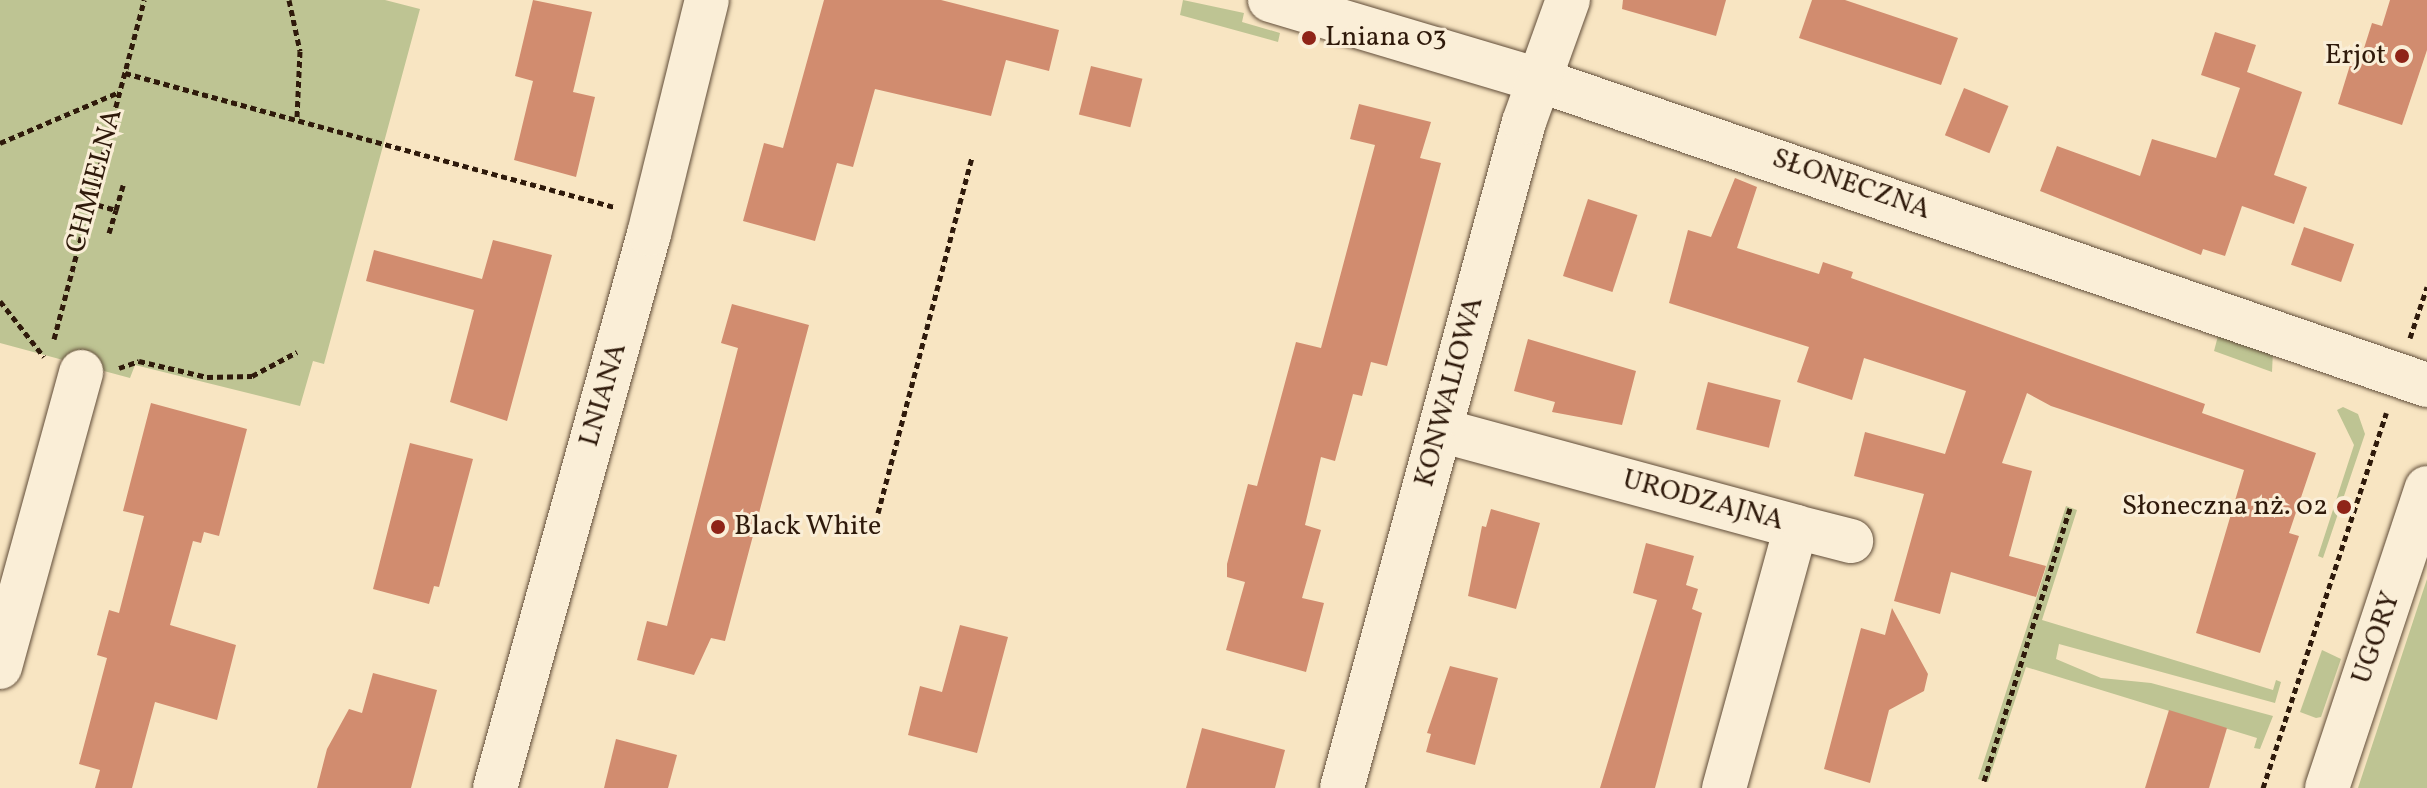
<!DOCTYPE html>
<html>
<head>
<meta charset="utf-8">
<style>
  body { margin:0 }
  #map { position:relative; width:2427px; height:788px; overflow:hidden; background:#f8e5c2; font-family:Vollkorn,serif }
  div>[style] { position:absolute }
  .green>* { inset:0; background:#bec493 }
  .building>* { inset:0; background:#d18c6f; transform-origin:0 0 }
  .path>* { height:5px; margin-top:-2.5px; transform-origin:0; background:repeating-linear-gradient(90deg,#2f1a0b 0 6px,transparent 0 10px) }
  .roads { filter:drop-shadow(0 0 2px #614d39) drop-shadow(0 0 2px #614d39) }
  .minor>* { height:44px; margin:-22px; padding:0 22px; transform-origin:22px; border-radius:22px; background:#faeed7 }
  .tertiary>* { height:44px; margin:-22px; padding:0 22px; transform-origin:22px; border-radius:22px; background:#faeed7 }
  .dots>* { width:22px; height:22px; translate:-50% -50%; box-sizing:border-box; border:4px solid #faeed7; border-radius:50% }
  span { translate:-50% -50%; white-space:nowrap; text-align:center; line-height:1.15; -webkit-text-stroke:6px #faeed7; paint-order:stroke }
  .poi-label { font-size:28px; color:#2f1a0b }
  .left { translate:0 -50%; text-align:left }
  .right { translate:-100% -50%; text-align:right }
  .street-label { font-size:28px; color:#2f1a0b }
</style>
</head>
<body>
<div id="map">
  <div class="green">
    <i style="clip-path:polygon(0 0,385px 0,420px 9px,324px 364px,313px 361px,300px 406px,135px 365px,130px 378px,0 343px)"></i>
    <i style="clip-path:polygon(1183px 0,1244px 13px,1242px 22px,1280px 33px,1278px 42px,1180px 15px)"></i>
    <i style="clip-path:polygon(2218px 336px,2273px 350px,2272px 372px,2214px 351px)"></i>
    <i style="clip-path:polygon(2343px 407px,2358px 414px,2365px 434px,2323px 558px,2318px 556px,2354px 445px,2337px 410px)"></i>
    <i style="clip-path:polygon(2066px 506px,2077px 510px,2042px 620px,2273px 690px,2276px 680px,2281px 682px,2275px 703px,2059px 644px,2056px 659px,2101px 678px,2151px 683px,2273px 716px,2260px 749px,2254px 748px,2257px 738px,2026px 667px,1988px 782px,1978px 779px)"></i>
    <i style="clip-path:polygon(2427px 579px,2427px 788px,2358px 788px)"></i>
    <i style="clip-path:polygon(2322px 650px,2341px 659px,2321px 717px,2316px 718px,2300px 712px)"></i>
  </div>
  <div class="building">
    <i style="clip-path:polygon(533px 0,592px 12px,573px 92px,595px 97px,576px 177px,514px 160px,533px 81px,515px 76px)"></i>
    <i style="clip-path:polygon(824px 0,941px 0,1059px 30px,1049px 71px,1006px 60px,991px 116px,875px 89px,853px 167px,837px 163px,815px 241px,743px 221px,764px 143px,783px 148px)"></i>
    <i style="clip-path:polygon(1623px 0,1726px 0,1716px 36px,1622px 9px)"></i>
    <i style="clip-path:polygon(1812px 0,1845px 0,1958px 38px,1941px 85px,1799px 38px)"></i>
    <i style="clip-path:polygon(2390px 0,2427px 0,2427px 50px,2402px 125px,2338px 104px,2351px 62px,2359px 64px,2372px 23px,2382px 26px)"></i>
    <i style="clip-path:polygon(2215px 32px,2256px 45px,2247px 72px,2302px 92px,2274px 175px,2307px 187px,2294px 224px,2242px 206px,2225px 256px,2203px 249px,2201px 255px,2040px 191px,2057px 146px,2140px 176px,2152px 139px,2216px 158px,2240px 88px,2201px 75px)"></i>
    <i style="left:1091px;top:66px;width:53px;height:50px;rotate:14deg"></i>
    <i style="left:1964px;top:88px;width:48px;height:51px;rotate:22deg"></i>
    <i style="clip-path:polygon(1359px 104px,1431px 122px,1420px 158px,1441px 163px,1387px 366px,1371px 362px,1362px 396px,1353px 394px,1335px 461px,1321px 457px,1305px 525px,1321px 530px,1302px 598px,1324px 603px,1306px 672px,1226px 650px,1245px 582px,1227px 577px,1227px 564px,1248px 484px,1257px 486px,1296px 342px,1321px 348px,1375px 145px,1350px 139px)"></i>
    <i style="clip-path:polygon(1735px 178px,1757px 187px,1737px 248px,1819px 274px,1823px 262px,1853px 272px,1851px 278px,2205px 404px,2202px 413px,2316px 453px,2289px 533px,2299px 536px,2260px 653px,2196px 633px,2244px 470px,2051px 406px,2027px 393px,2002px 463px,2032px 471px,2009px 556px,2046px 566px,2036px 597px,1951px 572px,1940px 614px,1894px 601px,1924px 494px,1854px 476px,1865px 432px,1945px 454px,1966px 391px,1864px 358px,1852px 400px,1797px 382px,1809px 347px,1669px 303px,1688px 230px,1711px 237px)"></i>
    <i style="left:1588px;top:199px;width:52px;height:81px;rotate:18deg"></i>
    <i style="left:2304px;top:227px;width:53px;height:40px;rotate:19deg"></i>
    <i style="clip-path:polygon(493px 240px,552px 255px,507px 421px,450px 402px,474px 310px,366px 281px,374px 250px,482px 279px)"></i>
    <i style="clip-path:polygon(732px 304px,809px 325px,725px 641px,711px 638px,694px 675px,637px 660px,647px 621px,667px 626px,738px 348px,721px 343px)"></i>
    <i style="clip-path:polygon(1528px 339px,1636px 371px,1622px 425px,1552px 412px,1555px 402px,1514px 391px)"></i>
    <i style="left:1708px;top:382px;width:75px;height:49px;rotate:14deg"></i>
    <i style="clip-path:polygon(151px 403px,247px 429px,219px 536px,204px 532px,201px 543px,193px 541px,170px 625px,236px 645px,217px 720px,155px 702px,132px 788px,95px 788px,100px 770px,79px 764px,107px 658px,97px 655px,109px 610px,119px 613px,144px 516px,123px 511px)"></i>
    <i style="clip-path:polygon(410px 443px,473px 459px,439px 587px,434px 586px,429px 604px,373px 589px)"></i>
    <i style="clip-path:polygon(1491px 509px,1540px 523px,1516px 609px,1468px 596px,1482px 526px,1486px 527px)"></i>
    <i style="clip-path:polygon(1646px 543px,1694px 556px,1686px 585px,1698px 589px,1692px 609px,1702px 613px,1655px 788px,1600px 788px,1657px 600px,1633px 593px)"></i>
    <i style="clip-path:polygon(1892px 608px,1928px 674px,1924px 691px,1889px 710px,1870px 783px,1824px 769px,1861px 628px,1885px 635px)"></i>
    <i style="clip-path:polygon(960px 625px,1008px 637px,977px 753px,908px 735px,920px 686px,942px 692px)"></i>
    <i style="clip-path:polygon(1450px 666px,1498px 678px,1475px 765px,1426px 752px,1431px 734px,1427px 733px)"></i>
    <i style="clip-path:polygon(373px 673px,437px 690px,411px 788px,317px 788px,327px 749px,349px 709px,362px 713px)"></i>
    <i style="clip-path:polygon(2169px 710px,2227px 728px,2209px 788px,2145px 788px)"></i>
    <i style="clip-path:polygon(1202px 728px,1285px 750px,1275px 788px,1186px 788px)"></i>
    <i style="clip-path:polygon(616px 739px,677px 755px,668px 788px,604px 788px)"></i>
  </div>
  <div class="path">
    <i style="left:289px;top:0;width:52px;rotate:77.8deg"></i>
    <i style="left:300px;top:51px;width:67px;rotate:92.6deg"></i>
    <i style="left:125px;top:73px;width:507px;rotate:15.32deg"></i>
    <i style="left:0;top:143px;width:129px;rotate:-23.2deg"></i>
    <i style="left:88px;top:202px;width:29px;rotate:16deg"></i>
    <i style="left:116px;top:210px;width:26px;rotate:-74deg"></i>
    <i style="left:109px;top:233px;width:24px;rotate:-73deg"></i>
    <i style="left:0;top:301px;width:71px;rotate:51.8deg"></i>
    <i style="left:2410px;top:338px;width:54px;rotate:-71.6deg"></i>
    <i style="left:54px;top:339px;width:351px;rotate:-75.1deg"></i>
    <i style="left:119px;top:368px;width:21px;rotate:-19deg"></i>
    <i style="left:139px;top:361px;width:70px;rotate:13.2deg"></i>
    <i style="left:207px;top:377px;width:45px;rotate:-1.3deg"></i>
    <i style="left:252px;top:376px;width:51px;rotate:-28.1deg"></i>
    <i style="left:878px;top:513px;width:367px;rotate:-75.2deg"></i>
    <i style="left:1984px;top:781px;width:286px;rotate:-72.5deg"></i>
    <i style="left:2263px;top:788px;width:395px;rotate:-71.8deg"></i>
  </div>
  <div class="roads">
    <div class="minor">
      <i style="left:1270px;top:0;width:284px;rotate:16.6deg"></i>
      <i style="left:1542px;top:81px;width:936px;rotate:18.96deg"></i>
      <i style="left:1440px;top:430px;width:369px;rotate:15.2deg"></i>
      <i style="left:1796px;top:527px;width:271px;rotate:105.4deg"></i>
      <i style="left:1796px;top:527px;width:57px;rotate:14.3deg"></i>
      <i style="left:0;top:667px;width:306px;rotate:-74.6deg"></i>
      <i style="left:495px;top:788px;width:575px;rotate:-74.47deg"></i>
      <i style="left:649px;top:234px;width:241px;rotate:-76.1deg"></i>
      <i style="left:1342px;top:788px;width:690px;rotate:-74.72deg"></i>
      <i style="left:1524px;top:122px;width:130px;rotate:-70.2deg"></i>
    </div>
    <div class="tertiary">
      <i style="left:2327px;top:788px;width:316px;rotate:-71.6deg"></i>
    </div>
  </div>
  <div class="dots">
    <i style="left:1309px;top:38px;background:#8f2418"></i>
    <i style="left:2402px;top:56px;background:#8f2418"></i>
    <i style="left:2344px;top:507px;background:#8f2418"></i>
    <i style="left:718px;top:527px;background:#8f2418"></i>
  </div>
  <div class="poi-label">
    <span class="left" style="left:1325px;top:38px">Lniana 03</span>
    <span class="right" style="left:2386px;top:56px">Erjot</span>
    <span class="right" style="left:2328px;top:507px">Słoneczna nż. 02</span>
    <span class="left" style="left:734px;top:527px">Black White</span>
  </div>
  <div class="street-label">
    <span style="left:95px;top:181px;rotate:-75deg">CHMIELNA</span>
    <span style="left:1851px;top:185px;rotate:19deg">SŁONECZNA</span>
    <span style="left:1450px;top:392px;rotate:-75deg">KONWALIOWA</span>
    <span style="left:604px;top:395px;rotate:-74deg">LNIANA</span>
    <span style="left:1703px;top:501px;rotate:15deg">URODZAJNA</span>
    <span style="left:2377px;top:638px;rotate:-71deg">UGORY</span>
  </div>
</div>
</body>
</html>
